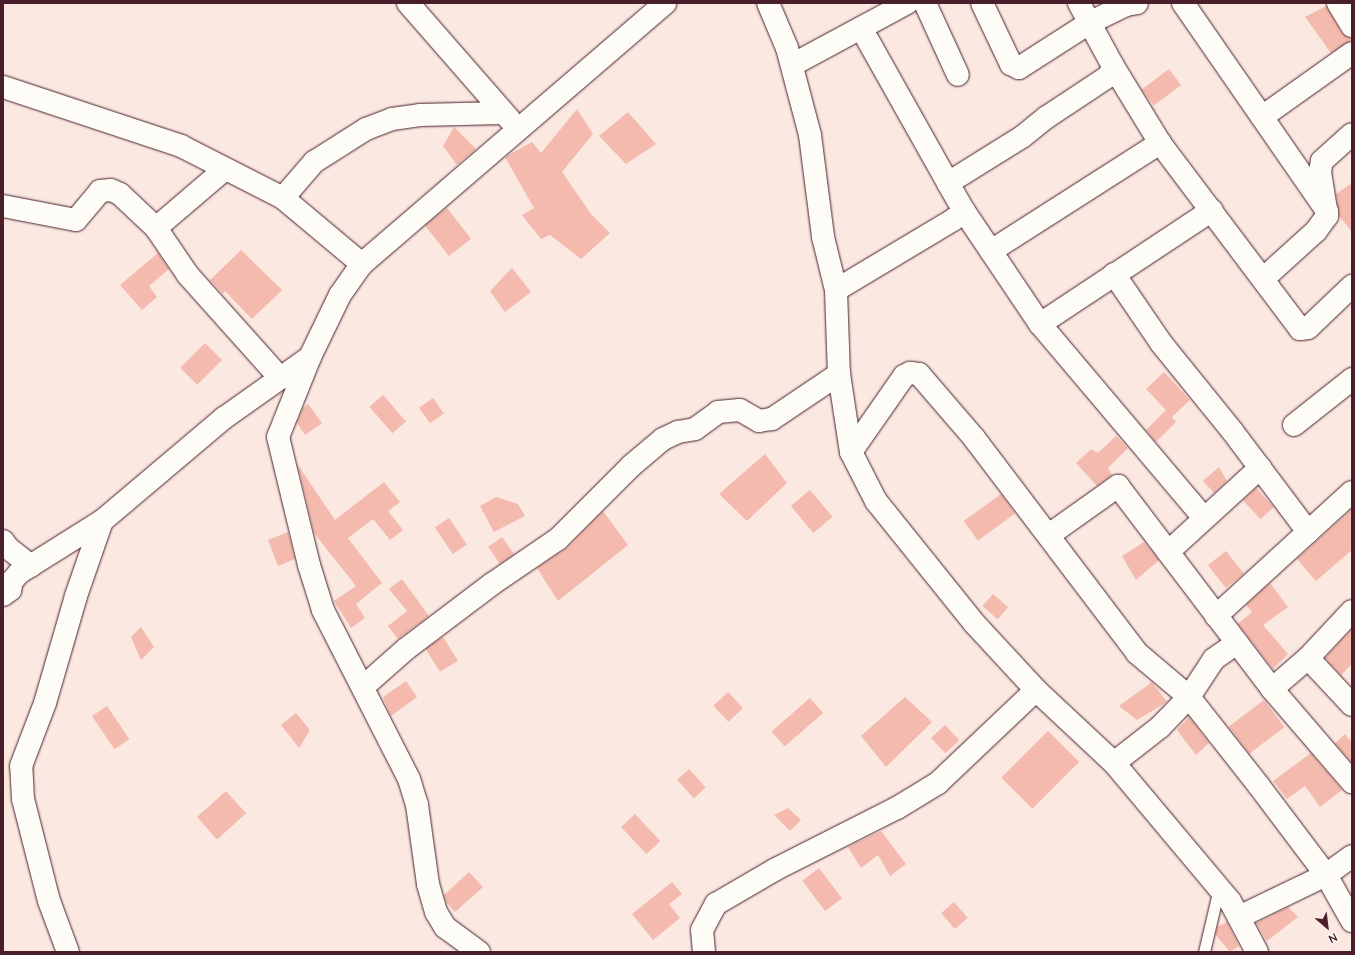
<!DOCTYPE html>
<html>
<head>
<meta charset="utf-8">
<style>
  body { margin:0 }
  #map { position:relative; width:1355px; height:955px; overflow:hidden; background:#fae8e1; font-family:"Architects Daughter",sans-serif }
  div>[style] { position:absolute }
  .building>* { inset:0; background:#f4baad; transform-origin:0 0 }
  .roads { filter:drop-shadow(0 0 1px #4a1f2b) drop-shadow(0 0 1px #4a1f2b) }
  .lane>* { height:11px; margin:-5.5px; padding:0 5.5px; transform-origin:5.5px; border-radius:5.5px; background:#fdfcf7 }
  .street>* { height:22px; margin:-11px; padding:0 11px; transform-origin:11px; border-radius:11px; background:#fdfcf7 }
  span { translate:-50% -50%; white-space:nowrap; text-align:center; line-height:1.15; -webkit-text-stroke:3.5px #fdfcf7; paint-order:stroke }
  .frame { position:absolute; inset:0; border:4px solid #4a1f2b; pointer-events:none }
  .north { position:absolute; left:1307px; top:907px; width:40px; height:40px; -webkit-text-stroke:3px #fdfcf7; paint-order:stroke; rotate:152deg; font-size:11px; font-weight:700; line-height:16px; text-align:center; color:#4a1f2b }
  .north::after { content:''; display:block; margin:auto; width:14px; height:18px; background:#4a1f2b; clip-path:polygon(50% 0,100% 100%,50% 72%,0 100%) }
</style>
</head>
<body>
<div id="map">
  <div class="building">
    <i style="clip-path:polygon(1326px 6px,1341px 32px,1352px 40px,1331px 53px,1305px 17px)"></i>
    <i style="left:1169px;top:69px;width:20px;height:34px;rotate:53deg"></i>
    <i style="clip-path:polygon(577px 109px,593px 134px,562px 172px,591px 214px,610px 233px,581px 259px,550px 235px,541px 239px,522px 215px,534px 208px,505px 157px,532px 142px,541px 153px)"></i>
    <i style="clip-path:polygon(628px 112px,656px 144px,626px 164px,599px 136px)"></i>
    <i style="clip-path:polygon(454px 127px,476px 149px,457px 165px,443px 146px)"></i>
    <i style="clip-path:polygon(1352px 183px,1352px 232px,1339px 216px,1336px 194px)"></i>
    <i style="left:447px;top:208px;width:39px;height:28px;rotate:52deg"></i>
    <i style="clip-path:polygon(241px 250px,282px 290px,252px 319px,225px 291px,223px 294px,210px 280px)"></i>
    <i style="clip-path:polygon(158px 253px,169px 269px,149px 286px,157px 297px,142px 310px,120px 285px)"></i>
    <i style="clip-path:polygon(512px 268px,531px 292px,505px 312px,490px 291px)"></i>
    <i style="left:205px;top:343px;width:24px;height:35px;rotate:45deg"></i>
    <i style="clip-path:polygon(1164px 372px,1190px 400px,1172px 417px,1176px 422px,1156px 442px,1146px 430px,1166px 410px,1146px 389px)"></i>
    <i style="left:383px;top:395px;width:35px;height:18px;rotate:49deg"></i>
    <i style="left:433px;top:398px;width:19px;height:17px;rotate:55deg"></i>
    <i style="clip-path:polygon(308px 404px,322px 423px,305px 435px,297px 423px,303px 408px)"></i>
    <i style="clip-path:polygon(1116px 436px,1128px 448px,1108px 468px,1112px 475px,1097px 486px,1076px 463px,1091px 449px,1098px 453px)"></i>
    <i style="clip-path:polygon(765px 454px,787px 483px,747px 521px,719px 494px)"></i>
    <i style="clip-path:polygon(298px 465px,335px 520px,384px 482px,400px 502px,388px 511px,403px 530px,390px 540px,373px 519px,348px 538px,382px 583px,356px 604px,365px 618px,351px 628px,334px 601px,356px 586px,314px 533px)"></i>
    <i style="clip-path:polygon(1219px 467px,1227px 481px,1214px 493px,1203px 481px)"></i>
    <i style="left:1256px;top:488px;width:26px;height:18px;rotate:47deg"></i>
    <i style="left:810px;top:490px;width:35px;height:25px;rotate:50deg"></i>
    <i style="left:1001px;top:494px;width:24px;height:46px;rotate:54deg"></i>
    <i style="clip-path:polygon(496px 497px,518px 504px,525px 516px,494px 532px,480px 506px)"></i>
    <i style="clip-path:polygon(1352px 509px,1352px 550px,1316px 581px,1297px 559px)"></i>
    <i style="clip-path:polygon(603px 511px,628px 545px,558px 601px,537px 568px,567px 548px)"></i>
    <i style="left:449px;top:518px;width:32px;height:17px;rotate:56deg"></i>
    <i style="clip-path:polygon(288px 532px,295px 559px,278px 566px,268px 540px)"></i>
    <i style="left:502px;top:537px;width:21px;height:17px;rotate:55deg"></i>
    <i style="clip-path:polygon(1144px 542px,1159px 560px,1136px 580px,1122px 556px)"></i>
    <i style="left:1226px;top:551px;width:29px;height:23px;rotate:52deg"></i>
    <i style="clip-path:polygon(402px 579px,429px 616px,398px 639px,388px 626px,407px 611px,389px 589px)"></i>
    <i style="clip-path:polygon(1270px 583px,1288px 607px,1263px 625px,1288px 654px,1273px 669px,1238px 624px,1252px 612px,1246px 605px)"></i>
    <i style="left:993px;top:594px;width:20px;height:16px;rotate:41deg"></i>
    <i style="clip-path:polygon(141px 627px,154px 647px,141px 660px,131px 637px)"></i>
    <i style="clip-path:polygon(1352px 629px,1352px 664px,1341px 675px,1325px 658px)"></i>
    <i style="left:443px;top:637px;width:28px;height:21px;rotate:58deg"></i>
    <i style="clip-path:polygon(406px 681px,417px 697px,391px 716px,383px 697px)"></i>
    <i style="clip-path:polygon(1152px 682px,1167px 702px,1137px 720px,1119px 706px)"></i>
    <i style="left:728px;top:692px;width:22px;height:20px;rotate:47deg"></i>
    <i style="clip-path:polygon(905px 697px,932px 722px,886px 767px,861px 736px)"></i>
    <i style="left:810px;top:698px;width:20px;height:51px;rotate:49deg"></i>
    <i style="left:1264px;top:700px;width:34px;height:44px;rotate:53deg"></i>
    <i style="left:107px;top:706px;width:40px;height:18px;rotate:56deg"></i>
    <i style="clip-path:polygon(296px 713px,310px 730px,299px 748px,281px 725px)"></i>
    <i style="clip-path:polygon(1189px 717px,1209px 743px,1196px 755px,1177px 730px)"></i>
    <i style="left:945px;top:725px;width:21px;height:19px;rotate:47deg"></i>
    <i style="left:1048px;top:731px;width:44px;height:66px;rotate:45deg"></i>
    <i style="clip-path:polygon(1345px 734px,1352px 743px,1352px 763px,1335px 743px)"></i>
    <i style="clip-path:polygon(1311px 753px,1342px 790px,1320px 807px,1305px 786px,1287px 799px,1273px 781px)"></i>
    <i style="left:689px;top:769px;width:25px;height:16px;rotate:48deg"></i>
    <i style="left:226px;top:791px;width:30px;height:39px;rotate:48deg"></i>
    <i style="clip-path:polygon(788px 808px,801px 820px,790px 831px,774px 815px)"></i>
    <i style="left:635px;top:814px;width:37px;height:19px;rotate:47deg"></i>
    <i style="clip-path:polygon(881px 831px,906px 864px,890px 876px,878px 855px,861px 868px,848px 847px)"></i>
    <i style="left:819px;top:868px;width:38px;height:21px;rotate:53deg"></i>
    <i style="clip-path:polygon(469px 872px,483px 887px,455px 912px,446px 902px,444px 895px)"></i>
    <i style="clip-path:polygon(672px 882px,682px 894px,669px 904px,680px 918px,653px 940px,632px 914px)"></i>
    <i style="left:954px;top:902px;width:21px;height:17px;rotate:49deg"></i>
    <i style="clip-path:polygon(1288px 907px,1298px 917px,1267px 941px,1256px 923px)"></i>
    <i style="clip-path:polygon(1227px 922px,1239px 946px,1230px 952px,1215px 934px,1217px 927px)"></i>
  </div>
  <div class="roads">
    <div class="lane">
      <i style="left:1204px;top:952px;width:66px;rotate:-76.8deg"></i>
    </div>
    <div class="street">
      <i style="left:408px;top:3px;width:155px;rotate:48.9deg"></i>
      <i style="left:768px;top:3px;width:49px;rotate:67.1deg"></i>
      <i style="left:787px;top:48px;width:90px;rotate:75.2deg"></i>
      <i style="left:810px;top:135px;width:103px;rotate:82.7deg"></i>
      <i style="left:823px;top:237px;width:55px;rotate:76.2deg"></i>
      <i style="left:836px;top:290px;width:84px;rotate:88deg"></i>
      <i style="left:839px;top:374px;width:79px;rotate:81.3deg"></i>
      <i style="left:851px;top:452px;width:55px;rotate:63deg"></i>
      <i style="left:876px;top:501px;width:156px;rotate:51.2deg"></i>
      <i style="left:974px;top:623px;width:91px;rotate:47.2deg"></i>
      <i style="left:1036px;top:690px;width:107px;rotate:43.1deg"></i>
      <i style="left:1114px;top:763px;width:180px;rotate:50deg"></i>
      <i style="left:1230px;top:901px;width:58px;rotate:62.1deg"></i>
      <i style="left:925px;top:3px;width:79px;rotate:65.4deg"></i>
      <i style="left:982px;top:3px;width:68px;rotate:64.6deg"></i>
      <i style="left:1011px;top:64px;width:9px;rotate:27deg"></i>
      <i style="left:1019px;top:68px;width:83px;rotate:-32.7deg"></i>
      <i style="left:1089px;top:23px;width:41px;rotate:-25.9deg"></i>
      <i style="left:1126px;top:5px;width:11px;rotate:-10deg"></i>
      <i style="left:1183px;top:3px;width:253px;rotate:55.3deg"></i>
      <i style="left:1338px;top:3px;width:27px;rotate:59deg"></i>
      <i style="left:861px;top:28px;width:178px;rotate:60.7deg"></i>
      <i style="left:792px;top:65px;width:131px;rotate:-28.3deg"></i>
      <i style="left:1113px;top:66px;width:90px;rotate:58.6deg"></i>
      <i style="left:1160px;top:143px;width:233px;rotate:53deg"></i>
      <i style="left:1300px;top:329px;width:8px;rotate:-7deg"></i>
      <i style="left:1308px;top:328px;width:61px;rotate:-43.7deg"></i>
      <i style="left:3px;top:87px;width:188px;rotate:18.3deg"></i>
      <i style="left:181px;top:146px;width:114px;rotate:27deg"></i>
      <i style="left:283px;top:198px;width:103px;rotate:39.9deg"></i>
      <i style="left:1262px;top:117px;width:110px;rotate:-35.4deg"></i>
      <i style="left:283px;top:198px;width:48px;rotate:-49.3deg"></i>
      <i style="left:314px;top:162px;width:62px;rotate:-32.4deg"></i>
      <i style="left:366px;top:129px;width:28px;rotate:-21deg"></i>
      <i style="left:392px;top:119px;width:28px;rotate:-8deg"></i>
      <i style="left:420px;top:115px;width:83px;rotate:-1.4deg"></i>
      <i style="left:3px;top:206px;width:74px;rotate:10.9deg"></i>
      <i style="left:76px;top:220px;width:38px;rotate:-50deg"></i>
      <i style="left:100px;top:191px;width:11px;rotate:-5deg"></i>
      <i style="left:111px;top:190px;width:10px;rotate:24deg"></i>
      <i style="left:120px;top:194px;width:50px;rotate:43.4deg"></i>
      <i style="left:156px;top:228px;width:91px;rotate:-40.5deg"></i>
      <i style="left:964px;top:211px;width:136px;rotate:56.1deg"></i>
      <i style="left:1040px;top:324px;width:254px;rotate:49.8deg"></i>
      <i style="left:156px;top:228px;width:57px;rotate:55.8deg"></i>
      <i style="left:188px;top:275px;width:138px;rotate:48.2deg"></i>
      <i style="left:991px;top:251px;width:201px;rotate:-32.6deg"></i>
      <i style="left:1114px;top:274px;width:83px;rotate:55.7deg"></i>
      <i style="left:1161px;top:343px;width:114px;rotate:51deg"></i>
      <i style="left:1233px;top:432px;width:125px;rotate:53.1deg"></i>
      <i style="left:1263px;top:279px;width:72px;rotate:-42.2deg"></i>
      <i style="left:1316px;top:231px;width:19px;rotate:-54deg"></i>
      <i style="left:1327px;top:216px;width:45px;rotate:-99deg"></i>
      <i style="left:1320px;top:172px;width:11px;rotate:-80deg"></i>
      <i style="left:1322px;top:161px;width:40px;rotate:-42deg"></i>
      <i style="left:836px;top:290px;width:136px;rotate:-30.9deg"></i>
      <i style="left:953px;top:220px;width:14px;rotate:-39deg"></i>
      <i style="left:964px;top:211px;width:32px;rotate:-120deg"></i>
      <i style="left:948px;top:183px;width:87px;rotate:-31.9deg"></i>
      <i style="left:1022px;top:137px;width:32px;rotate:-39deg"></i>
      <i style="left:1047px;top:117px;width:74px;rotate:-33.5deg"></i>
      <i style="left:1109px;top:76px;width:11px;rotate:-68deg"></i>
      <i style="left:1113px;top:66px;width:72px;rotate:-118.4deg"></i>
      <i style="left:1040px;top:324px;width:206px;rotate:-33.5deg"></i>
      <i style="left:1294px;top:425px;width:74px;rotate:-38.4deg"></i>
      <i style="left:851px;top:452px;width:93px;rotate:-55.1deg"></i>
      <i style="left:904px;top:376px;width:7px;rotate:-27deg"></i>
      <i style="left:910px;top:373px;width:9px;rotate:6deg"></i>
      <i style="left:919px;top:374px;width:84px;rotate:49.3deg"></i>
      <i style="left:974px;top:438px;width:270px;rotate:52.8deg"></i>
      <i style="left:1137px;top:653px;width:68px;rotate:40.2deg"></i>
      <i style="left:1189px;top:697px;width:113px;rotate:51.8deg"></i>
      <i style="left:1259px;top:786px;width:111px;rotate:53deg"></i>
      <i style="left:1326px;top:875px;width:53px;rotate:60.5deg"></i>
      <i style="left:1049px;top:535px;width:85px;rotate:-35.4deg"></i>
      <i style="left:1118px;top:486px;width:255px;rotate:52.8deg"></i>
      <i style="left:1272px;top:689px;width:48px;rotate:-40.7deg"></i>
      <i style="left:1308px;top:658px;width:64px;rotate:-46.9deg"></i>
      <i style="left:3px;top:541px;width:9px;rotate:54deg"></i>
      <i style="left:8px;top:548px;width:29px;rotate:38deg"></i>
      <i style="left:1168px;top:552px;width:125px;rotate:-42.4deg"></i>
      <i style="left:3px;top:595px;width:9px;rotate:-36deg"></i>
      <i style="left:10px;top:590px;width:9px;rotate:-77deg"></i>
      <i style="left:12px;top:581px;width:11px;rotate:-49deg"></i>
      <i style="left:19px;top:573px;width:98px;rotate:-32.1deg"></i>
      <i style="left:1216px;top:616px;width:184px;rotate:-42.4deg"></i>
      <i style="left:1308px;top:658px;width:64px;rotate:46.9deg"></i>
      <i style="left:363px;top:687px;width:57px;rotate:-41.5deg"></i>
      <i style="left:406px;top:649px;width:108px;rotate:-37.1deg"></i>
      <i style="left:492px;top:584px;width:80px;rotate:-34.3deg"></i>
      <i style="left:558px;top:539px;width:103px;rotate:-45deg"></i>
      <i style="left:631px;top:466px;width:42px;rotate:-40.2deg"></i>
      <i style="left:663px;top:439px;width:17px;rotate:-25deg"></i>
      <i style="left:678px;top:432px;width:17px;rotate:-10deg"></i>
      <i style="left:695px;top:429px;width:29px;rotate:-36deg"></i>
      <i style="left:718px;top:412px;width:22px;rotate:-5deg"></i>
      <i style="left:740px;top:410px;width:22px;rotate:30deg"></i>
      <i style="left:759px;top:421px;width:13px;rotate:-9deg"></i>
      <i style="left:772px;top:419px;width:81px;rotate:-33.9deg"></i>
      <i style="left:1272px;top:689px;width:123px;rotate:49.3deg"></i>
      <i style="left:1114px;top:763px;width:58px;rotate:-38deg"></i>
      <i style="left:1160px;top:727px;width:42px;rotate:-46deg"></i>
      <i style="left:1189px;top:697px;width:45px;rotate:-56.7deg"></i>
      <i style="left:1214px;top:659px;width:28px;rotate:-35deg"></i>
      <i style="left:1239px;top:917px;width:97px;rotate:-25.8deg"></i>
      <i style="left:1326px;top:875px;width:32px;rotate:-36deg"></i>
      <i style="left:68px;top:952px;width:54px;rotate:-110.4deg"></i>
      <i style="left:49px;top:901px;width:105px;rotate:-104.3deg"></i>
      <i style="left:23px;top:799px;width:33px;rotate:-93deg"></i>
      <i style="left:21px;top:766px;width:67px;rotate:-69.1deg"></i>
      <i style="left:45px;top:703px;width:111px;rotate:-73.8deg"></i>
      <i style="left:76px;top:596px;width:79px;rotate:-70.9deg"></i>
      <i style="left:102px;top:521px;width:160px;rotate:-40.2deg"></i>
      <i style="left:224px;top:418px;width:105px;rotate:-35.3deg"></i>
      <i style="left:479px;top:952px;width:42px;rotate:-143.7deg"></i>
      <i style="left:445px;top:927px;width:17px;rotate:-121deg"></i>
      <i style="left:436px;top:912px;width:29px;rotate:-106deg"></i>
      <i style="left:428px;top:884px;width:80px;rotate:-97.9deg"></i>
      <i style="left:417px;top:805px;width:27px;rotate:-107deg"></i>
      <i style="left:409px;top:779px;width:190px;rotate:-117deg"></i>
      <i style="left:323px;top:610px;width:47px;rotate:-107.3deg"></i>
      <i style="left:309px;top:565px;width:132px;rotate:-103.6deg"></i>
      <i style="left:278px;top:437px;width:86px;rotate:-68.2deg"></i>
      <i style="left:310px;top:357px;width:69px;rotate:-64.2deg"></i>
      <i style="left:340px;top:295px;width:38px;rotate:-55deg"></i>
      <i style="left:362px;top:264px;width:400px;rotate:-40.7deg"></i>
      <i style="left:704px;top:952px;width:22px;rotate:-95deg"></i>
      <i style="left:702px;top:930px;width:30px;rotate:-62deg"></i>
      <i style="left:716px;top:904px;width:69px;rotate:-30.3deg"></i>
      <i style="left:776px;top:869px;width:136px;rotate:-26.8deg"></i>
      <i style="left:897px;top:808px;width:48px;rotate:-31.4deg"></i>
      <i style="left:938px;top:783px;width:135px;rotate:-43.5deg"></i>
    </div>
  </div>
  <div class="frame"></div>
  <div class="north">N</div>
</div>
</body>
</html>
